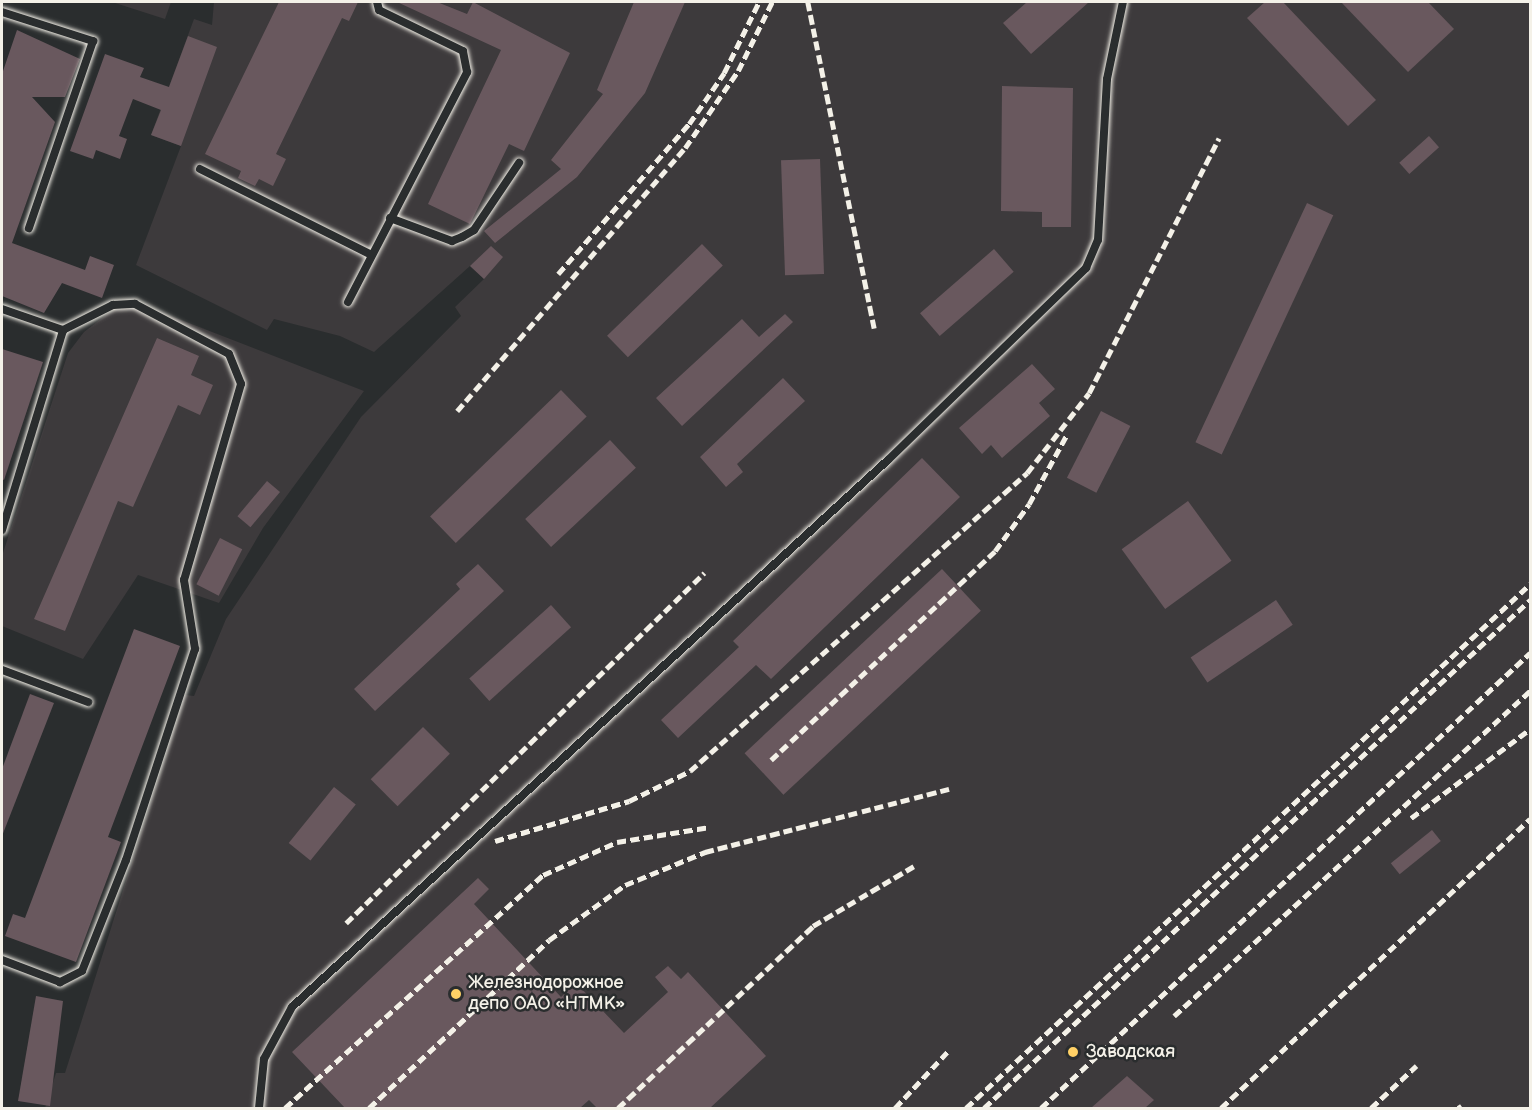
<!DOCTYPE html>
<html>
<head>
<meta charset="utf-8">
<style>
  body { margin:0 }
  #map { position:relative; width:1532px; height:1110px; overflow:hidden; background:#2a2d2e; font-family:"Balsamiq Sans",sans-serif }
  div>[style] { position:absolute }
  .built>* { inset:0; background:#3d3a3c }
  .building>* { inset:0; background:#69585e; transform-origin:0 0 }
  .roads { filter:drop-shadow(0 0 2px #f4f1e8) drop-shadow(0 0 2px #f4f1e8) }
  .service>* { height:8px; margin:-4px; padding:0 4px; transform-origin:4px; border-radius:4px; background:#2a2d2e }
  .rail>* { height:4.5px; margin-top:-2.25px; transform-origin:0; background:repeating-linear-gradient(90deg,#f4f1e8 0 9px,transparent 0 13.5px) }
  .dots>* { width:16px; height:16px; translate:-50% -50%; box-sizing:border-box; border:3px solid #2a2d2e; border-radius:50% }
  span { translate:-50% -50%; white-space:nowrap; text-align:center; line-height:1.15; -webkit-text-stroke:5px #2a2d2e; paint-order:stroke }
  .poi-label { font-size:18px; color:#f4f1e8 }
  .left { translate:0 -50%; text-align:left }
  .frame { position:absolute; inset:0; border:3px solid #f4f1e8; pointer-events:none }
</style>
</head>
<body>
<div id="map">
  <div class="built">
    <i style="clip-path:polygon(112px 2px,171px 2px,165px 19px)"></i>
    <i style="clip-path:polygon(214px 2px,1530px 2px,1530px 1108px,45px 1108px,56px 1073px,65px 1073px,185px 695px,194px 696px,226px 619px,361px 417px,461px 316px,455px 307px,484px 279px,470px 266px,374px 352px,340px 336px,274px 319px,267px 330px,136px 265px,181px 146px,151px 135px,194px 19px,212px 25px)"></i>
    <i style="clip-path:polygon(127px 299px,364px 391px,263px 528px,219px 603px,138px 575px,83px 659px,2px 626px,2px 556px,68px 353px,84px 332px)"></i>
  </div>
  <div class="building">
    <i style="clip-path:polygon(279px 2px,358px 2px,349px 21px,342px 18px,276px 154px,286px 159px,273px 186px,259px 179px,255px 186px,238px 178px,241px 171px,205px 154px)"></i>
    <i style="clip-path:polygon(397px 2px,437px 2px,467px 14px,473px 2px,570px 53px,524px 151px,509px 144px,470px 224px,428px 204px,501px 50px)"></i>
    <i style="clip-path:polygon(634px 2px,685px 2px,645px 93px,577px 177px,495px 243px,484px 231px,561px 169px,551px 160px,603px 94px,597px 90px)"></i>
    <i style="clip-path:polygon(1027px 2px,1089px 2px,1031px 54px,1003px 23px)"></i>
    <i style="clip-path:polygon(1265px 2px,1283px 2px,1376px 100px,1348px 126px,1247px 18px)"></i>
    <i style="clip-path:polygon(1341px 2px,1428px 2px,1454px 29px,1408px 72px)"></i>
    <i style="clip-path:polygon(17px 30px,80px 59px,65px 97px,32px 97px,55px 122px,12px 243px,85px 270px,90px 256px,114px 265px,102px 298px,62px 283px,44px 313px,2px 296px,2px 74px)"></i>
    <i style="clip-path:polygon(188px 36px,217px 47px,181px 146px,151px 135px,161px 110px,133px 99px,119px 136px,127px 139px,120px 159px,96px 150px,93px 159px,70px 151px,105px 54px,144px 68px,140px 77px,169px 87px)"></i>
    <i style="clip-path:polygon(1002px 86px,1073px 88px,1071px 227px,1042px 227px,1042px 212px,1001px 211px)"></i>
    <i style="left:1429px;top:136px;width:15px;height:40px;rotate:48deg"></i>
    <i style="left:820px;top:159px;width:115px;height:39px;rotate:88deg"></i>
    <i style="left:1307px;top:203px;width:29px;height:264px;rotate:25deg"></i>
    <i style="left:702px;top:244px;width:30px;height:132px;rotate:46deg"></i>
    <i style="clip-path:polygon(491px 246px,503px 257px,484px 279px,470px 266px)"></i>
    <i style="left:994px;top:249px;width:30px;height:98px;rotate:49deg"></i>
    <i style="clip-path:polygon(785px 314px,793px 322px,682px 426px,656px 398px,742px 319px,759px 337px)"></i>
    <i style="clip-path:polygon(157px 338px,199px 356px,191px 375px,213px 385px,200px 415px,178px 405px,133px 507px,118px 501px,65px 631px,34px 619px)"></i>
    <i style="clip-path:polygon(2px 349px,43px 362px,4px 480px,2px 479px)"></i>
    <i style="clip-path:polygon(1032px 364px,1055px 389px,1039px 403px,1050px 416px,1002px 458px,991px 445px,982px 454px,959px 428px)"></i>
    <i style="clip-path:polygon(783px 378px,805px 401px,737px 464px,743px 472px,726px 487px,700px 457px)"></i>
    <i style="left:561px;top:390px;width:37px;height:182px;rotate:46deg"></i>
    <i style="left:1101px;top:411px;width:33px;height:75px;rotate:27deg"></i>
    <i style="left:610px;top:440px;width:38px;height:116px;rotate:47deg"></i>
    <i style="clip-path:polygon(922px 458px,960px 497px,771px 679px,756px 665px,678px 738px,661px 720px,739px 647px,733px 641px)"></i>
    <i style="left:267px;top:481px;width:17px;height:46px;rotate:40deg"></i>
    <i style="left:1188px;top:501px;width:74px;height:82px;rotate:54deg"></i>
    <i style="left:220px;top:538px;width:25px;height:52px;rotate:27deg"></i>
    <i style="clip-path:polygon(478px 564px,504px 591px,375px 711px,354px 689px,460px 589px,456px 584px)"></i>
    <i style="left:942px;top:569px;width:57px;height:270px;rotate:47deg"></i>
    <i style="left:1276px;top:600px;width:30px;height:103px;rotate:56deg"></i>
    <i style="left:551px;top:605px;width:30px;height:110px;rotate:48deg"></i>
    <i style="clip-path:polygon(134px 629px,180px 646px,108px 837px,121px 842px,76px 962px,5px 936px,13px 914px,25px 918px)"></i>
    <i style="clip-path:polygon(30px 694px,54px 703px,2px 836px,2px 769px)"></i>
    <i style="left:423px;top:727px;width:38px;height:74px;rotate:45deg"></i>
    <i style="left:334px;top:787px;width:28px;height:72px;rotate:39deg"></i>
    <i style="left:1432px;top:830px;width:14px;height:53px;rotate:51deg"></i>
    <i style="clip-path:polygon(478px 878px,489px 889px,474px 904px,561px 997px,576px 983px,624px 1033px,668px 992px,655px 977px,668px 966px,681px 979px,688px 972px,766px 1056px,710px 1108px,597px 1108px,589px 1100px,580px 1108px,345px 1108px,292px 1052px)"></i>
    <i style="clip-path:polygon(36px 996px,63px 1001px,50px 1106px,18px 1101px)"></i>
    <i style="clip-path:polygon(1127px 1076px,1154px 1100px,1145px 1108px,1091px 1108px)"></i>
  </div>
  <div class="roads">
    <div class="service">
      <i style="left:2px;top:12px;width:96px;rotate:17.7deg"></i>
      <i style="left:93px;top:41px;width:198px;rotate:108.9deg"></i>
      <i style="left:200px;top:169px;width:190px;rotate:26.6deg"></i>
      <i style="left:390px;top:218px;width:66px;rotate:20.4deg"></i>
      <i style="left:452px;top:241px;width:11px;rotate:-22deg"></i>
      <i style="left:462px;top:237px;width:14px;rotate:-30deg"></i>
      <i style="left:474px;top:230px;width:81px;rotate:-56.1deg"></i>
      <i style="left:348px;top:302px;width:259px;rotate:-62.6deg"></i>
      <i style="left:467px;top:72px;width:21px;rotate:-101deg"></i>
      <i style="left:463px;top:51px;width:93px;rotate:-154deg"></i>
      <i style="left:379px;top:10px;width:8px;rotate:-104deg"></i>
      <i style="left:2px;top:309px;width:65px;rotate:19deg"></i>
      <i style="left:63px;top:330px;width:56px;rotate:-26.6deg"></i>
      <i style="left:113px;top:305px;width:22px;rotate:-3deg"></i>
      <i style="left:135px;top:304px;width:106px;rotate:28deg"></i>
      <i style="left:229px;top:354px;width:32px;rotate:68deg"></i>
      <i style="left:241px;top:384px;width:204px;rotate:106.2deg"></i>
      <i style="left:184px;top:580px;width:70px;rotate:80.9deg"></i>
      <i style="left:195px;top:649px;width:222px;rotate:108.1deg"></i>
      <i style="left:126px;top:860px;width:119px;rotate:111.6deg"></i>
      <i style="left:82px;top:971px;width:25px;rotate:153deg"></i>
      <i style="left:60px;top:982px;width:62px;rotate:-159.2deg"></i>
      <i style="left:2px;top:530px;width:209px;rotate:-73deg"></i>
      <i style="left:2px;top:670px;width:92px;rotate:20.4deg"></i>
      <i style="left:259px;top:1108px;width:49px;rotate:-84.2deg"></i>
      <i style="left:264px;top:1059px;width:59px;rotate:-61.7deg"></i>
      <i style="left:292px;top:1007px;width:809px;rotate:-42.55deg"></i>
      <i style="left:888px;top:460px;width:276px;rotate:-44.1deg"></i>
      <i style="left:1086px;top:268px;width:30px;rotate:-67deg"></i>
      <i style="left:1098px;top:240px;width:161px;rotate:-86.8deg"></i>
      <i style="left:1107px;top:79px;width:79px;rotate:-78.3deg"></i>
    </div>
  </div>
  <div class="rail">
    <i style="left:808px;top:2px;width:335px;rotate:78.5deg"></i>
    <i style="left:558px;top:274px;width:199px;rotate:-48.9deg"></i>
    <i style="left:689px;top:124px;width:62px;rotate:-55.5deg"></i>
    <i style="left:724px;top:73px;width:79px;rotate:-63.8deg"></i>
    <i style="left:457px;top:411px;width:348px;rotate:-49.1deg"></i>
    <i style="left:685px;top:148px;width:93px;rotate:-55.5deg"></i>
    <i style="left:738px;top:71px;width:77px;rotate:-63.8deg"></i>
    <i style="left:771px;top:760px;width:306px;rotate:-43deg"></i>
    <i style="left:995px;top:551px;width:58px;rotate:-54.1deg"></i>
    <i style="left:1029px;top:504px;width:77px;rotate:-61.4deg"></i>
    <i style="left:1411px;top:818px;width:149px;rotate:-36.8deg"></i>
    <i style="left:495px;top:841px;width:140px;rotate:-16.6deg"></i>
    <i style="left:629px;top:801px;width:68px;rotate:-26.2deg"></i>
    <i style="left:690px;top:771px;width:450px;rotate:-41.5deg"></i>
    <i style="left:1027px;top:473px;width:101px;rotate:-52.2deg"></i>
    <i style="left:1089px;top:393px;width:286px;rotate:-63deg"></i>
    <i style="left:346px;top:923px;width:501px;rotate:-44.35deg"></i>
    <i style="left:1174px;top:1016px;width:482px;rotate:-42.4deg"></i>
    <i style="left:285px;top:1108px;width:348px;rotate:-42.1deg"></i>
    <i style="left:543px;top:875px;width:81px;rotate:-24deg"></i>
    <i style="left:617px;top:842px;width:94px;rotate:-9.2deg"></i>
    <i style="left:369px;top:1108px;width:246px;rotate:-43deg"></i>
    <i style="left:549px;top:940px;width:94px;rotate:-35.9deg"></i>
    <i style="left:625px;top:885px;width:87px;rotate:-22.4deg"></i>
    <i style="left:705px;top:852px;width:256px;rotate:-14.5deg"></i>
    <i style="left:618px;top:1108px;width:267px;rotate:-43deg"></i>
    <i style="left:813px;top:926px;width:117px;rotate:-30.7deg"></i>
    <i style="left:895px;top:1108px;width:79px;rotate:-47deg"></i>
    <i style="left:966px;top:1108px;width:770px;rotate:-42.89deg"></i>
    <i style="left:984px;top:1108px;width:746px;rotate:-42.94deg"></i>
    <i style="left:1041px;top:1108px;width:668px;rotate:-42.94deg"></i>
    <i style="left:1221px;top:1108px;width:423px;rotate:-43.1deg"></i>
    <i style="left:1371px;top:1108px;width:62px;rotate:-43deg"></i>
    <i style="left:1458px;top:1108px;width:4px;rotate:-34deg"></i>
  </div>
  <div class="dots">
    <i style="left:456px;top:994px;background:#ffd166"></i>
    <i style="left:1073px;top:1052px;background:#ffd166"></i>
  </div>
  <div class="poi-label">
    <span class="left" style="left:468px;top:994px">Железнодорожное<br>депо ОАО «НТМК»</span>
    <span class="left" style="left:1086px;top:1052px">Заводская</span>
  </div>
  <div class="frame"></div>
</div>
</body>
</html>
